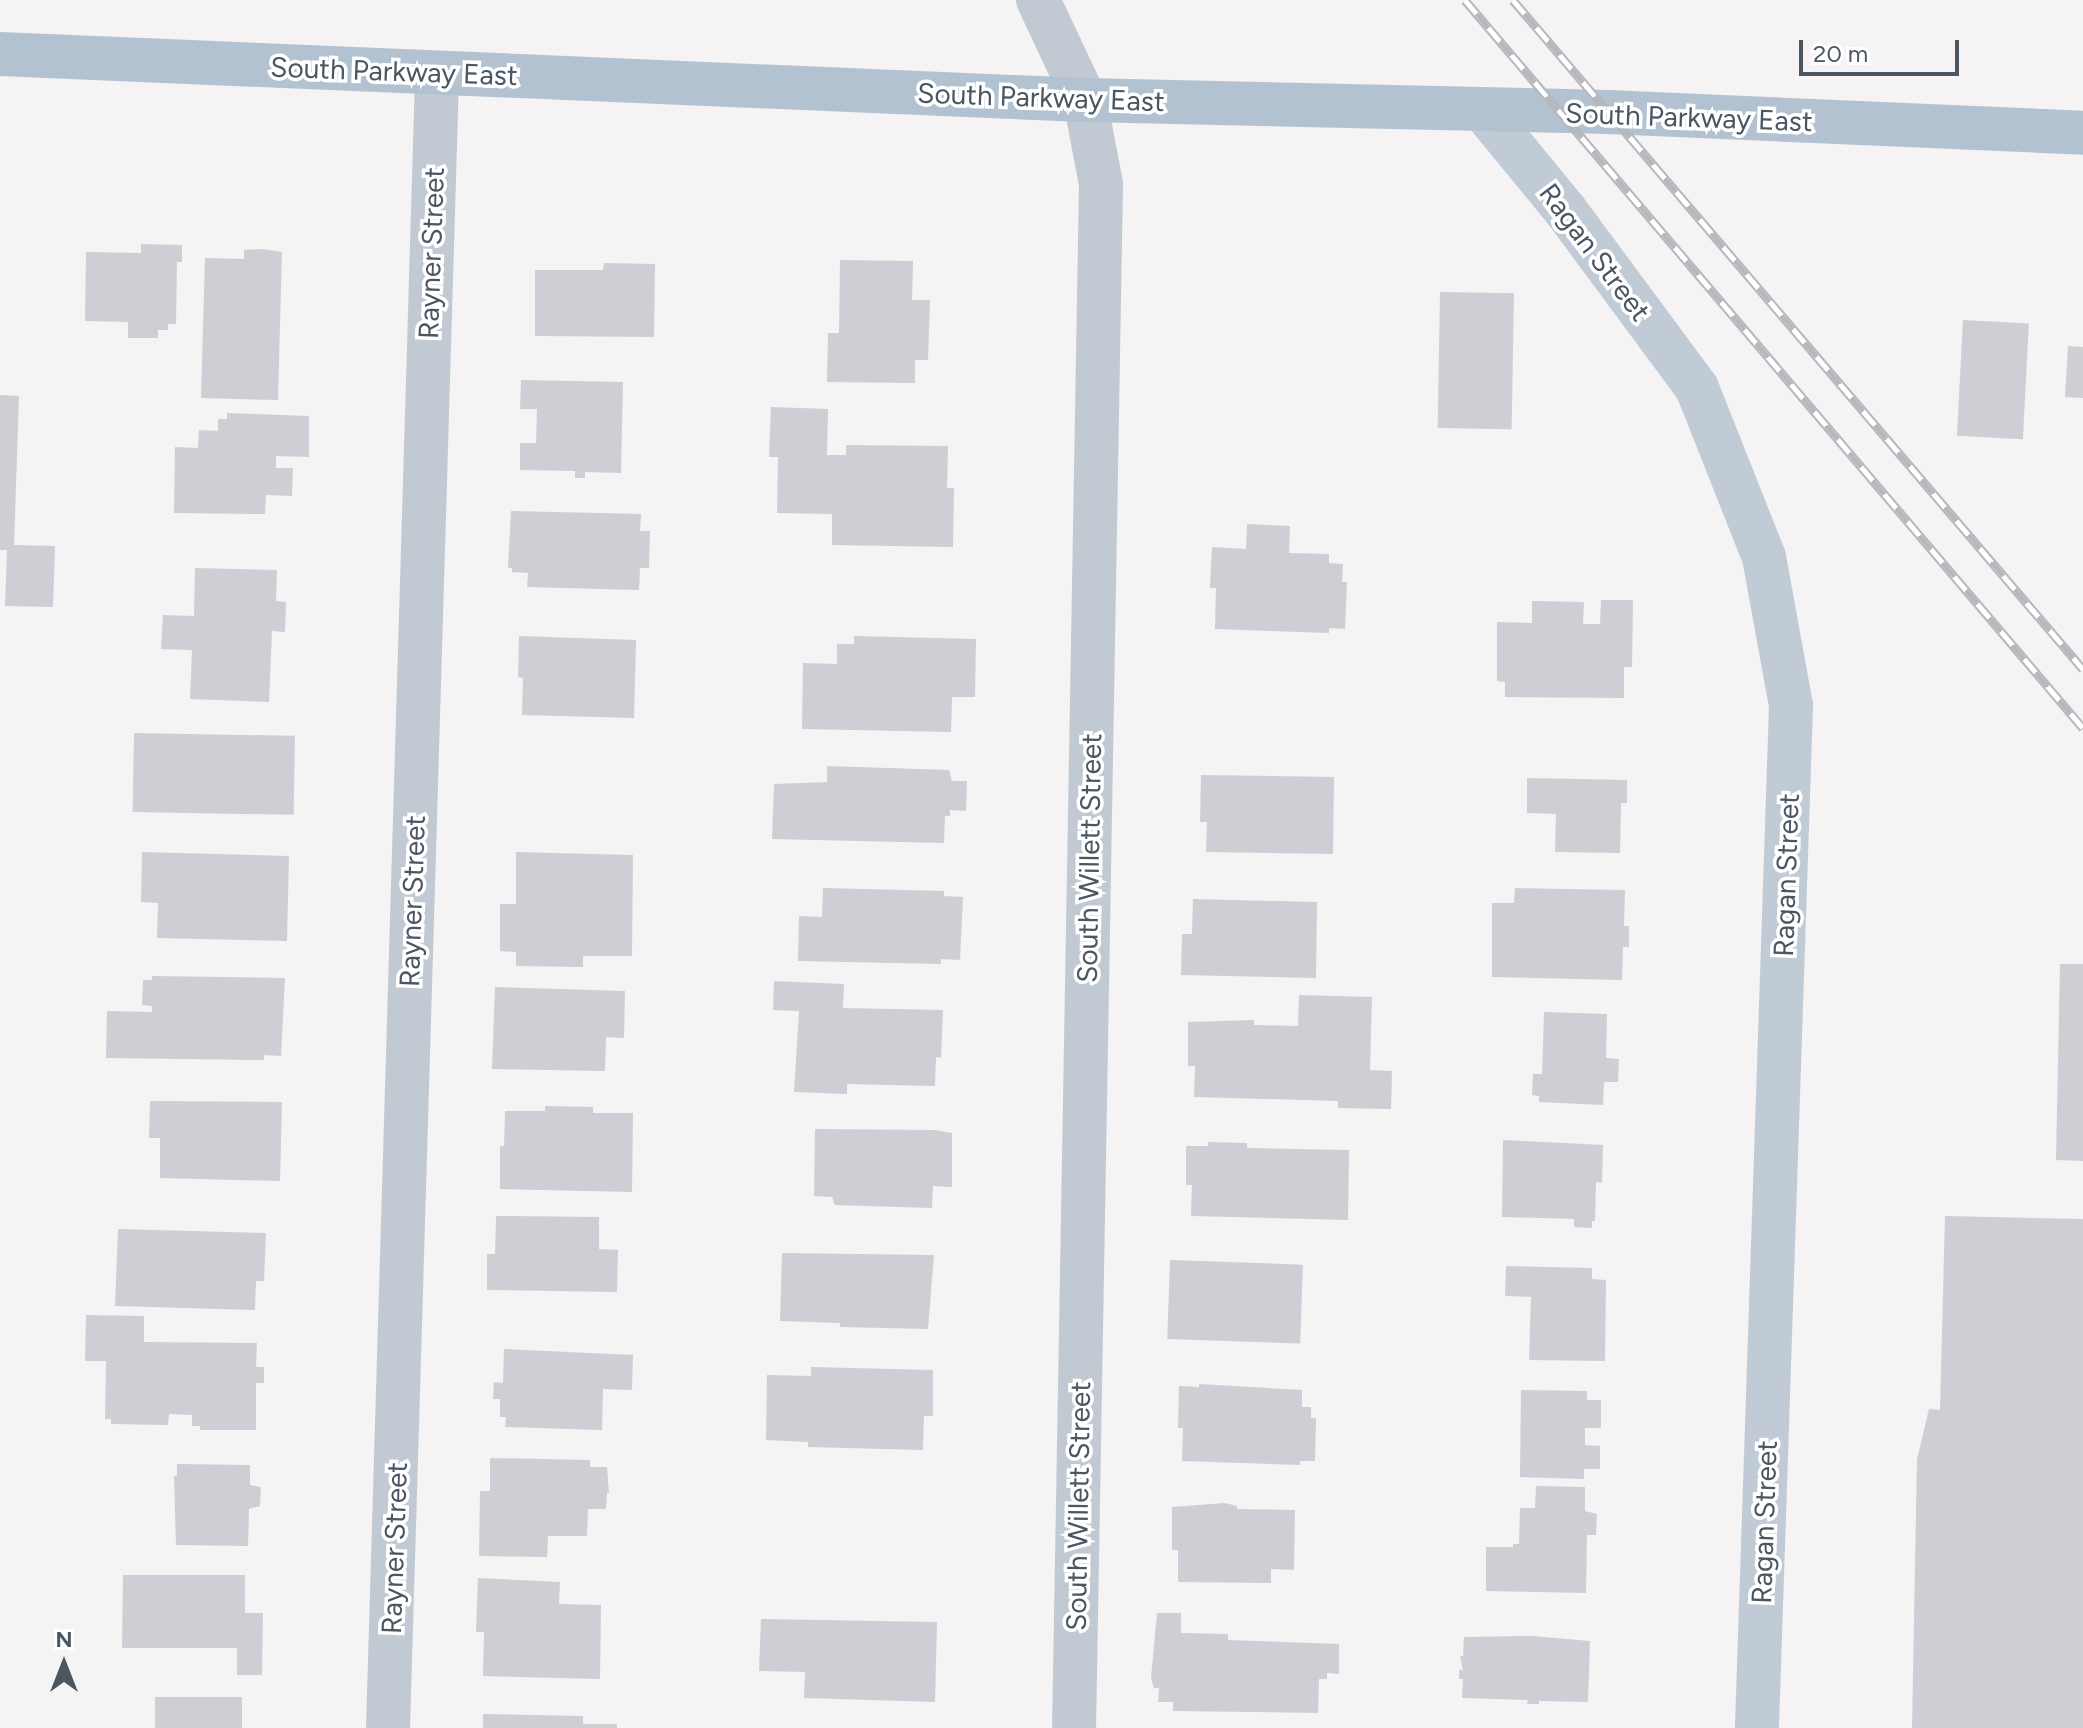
<!DOCTYPE html>
<html>
<head>
<meta charset="utf-8">
<style>
  body { margin:0 }
  #map { position:relative; width:2083px; height:1728px; overflow:hidden; background:#f5f3f3; font-family:Figtree,sans-serif }
  div>[style] { position:absolute }
  .building>* { inset:0; background:#cdcfd5; transform-origin:0 0 }
  .street>* { height:44px; margin:-22px; padding:0 22px; transform-origin:22px; border-radius:22px; background:#c1cad2 }
  .secondary>* { height:44px; margin:-22px; padding:0 22px; transform-origin:22px; border-radius:22px; background:#c1cbd6 }
  .primary>* { height:44px; margin:-22px; padding:0 22px; transform-origin:22px; border-radius:22px; background:#b3c2d1 }
  .rail>* { height:9px; margin-top:-4.5px; transform-origin:0; background:repeating-linear-gradient(90deg,#fff 0 18px,#b5b8bd 0 36px); box-sizing:border-box; border-block:2px solid #b5b8bd }
  span { translate:-50% -50%; white-space:nowrap; text-align:center; line-height:1.15; -webkit-text-stroke:7px #fff; paint-order:stroke }
  .street-label { font-size:28px; color:#4a5661 }
  .north { position:absolute; left:24px; top:1624px; width:80px; height:80px; -webkit-text-stroke:6px #fff; paint-order:stroke; rotate:0deg; font-size:22px; font-weight:700; line-height:32px; text-align:center; color:#4a5661 }
  .north::after { content:''; display:block; margin:auto; width:28px; height:36px; background:#4a5661; clip-path:polygon(50% 0,100% 100%,50% 72%,0 100%) }
  .scale { position:absolute; left:1799px; top:40px; width:160px; height:36px; box-sizing:border-box; border:4px solid #4a5661; border-top:0; padding-left:10px; font-size:24px; line-height:28px; white-space:nowrap; color:#4a5661; -webkit-text-stroke:6px #fff; paint-order:stroke }
</style>
</head>
<body>
<div id="map">
  <div class="building">
    <i style="clip-path:polygon(141px 244px,182px 245px,182px 262px,177px 262px,176px 324px,168px 324px,168px 330px,158px 330px,158px 338px,128px 338px,128px 322px,85px 321px,86px 252px,141px 253px)"></i>
    <i style="clip-path:polygon(262px 249px,282px 252px,278px 400px,201px 398px,205px 258px,244px 259px,244px 250px)"></i>
    <i style="clip-path:polygon(840px 260px,913px 261px,912px 300px,930px 300px,928px 360px,915px 360px,915px 383px,827px 382px,828px 333px,839px 333px)"></i>
    <i style="clip-path:polygon(604px 263px,655px 264px,654px 337px,535px 336px,535px 270px,603px 270px)"></i>
    <i style="left:1440px;top:292px;width:74px;height:136px;rotate:1deg"></i>
    <i style="left:1963px;top:320px;width:66px;height:116px;rotate:3deg"></i>
    <i style="clip-path:polygon(2068px 346px,2083px 347px,2083px 398px,2065px 397px)"></i>
    <i style="clip-path:polygon(521px 380px,623px 382px,621px 473px,585px 472px,585px 478px,575px 478px,575px 471px,520px 470px,520px 443px,536px 443px,537px 409px,520px 409px)"></i>
    <i style="clip-path:polygon(0 395px,19px 396px,14px 545px,55px 546px,53px 607px,5px 606px,7px 550px,0 550px)"></i>
    <i style="clip-path:polygon(771px 407px,828px 409px,827px 455px,846px 455px,846px 445px,948px 446px,947px 488px,954px 488px,953px 547px,832px 545px,832px 514px,777px 513px,778px 457px,769px 457px)"></i>
    <i style="clip-path:polygon(227px 413px,309px 416px,309px 457px,276px 456px,276px 468px,293px 468px,292px 496px,266px 495px,265px 514px,174px 513px,175px 447px,198px 448px,199px 430px,218px 431px,218px 419px,227px 419px)"></i>
    <i style="clip-path:polygon(511px 511px,641px 514px,640px 531px,650px 531px,649px 568px,640px 568px,639px 590px,527px 587px,528px 573px,512px 572px,512px 568px,508px 568px)"></i>
    <i style="clip-path:polygon(1247px 524px,1290px 526px,1289px 553px,1329px 554px,1329px 563px,1343px 564px,1342px 582px,1347px 582px,1345px 629px,1329px 628px,1329px 633px,1215px 629px,1216px 588px,1210px 588px,1212px 547px,1246px 549px)"></i>
    <i style="clip-path:polygon(195px 568px,277px 570px,276px 601px,286px 602px,285px 632px,272px 631px,269px 702px,190px 699px,192px 650px,161px 649px,163px 615px,194px 616px)"></i>
    <i style="clip-path:polygon(1601px 600px,1633px 600px,1632px 667px,1624px 667px,1624px 698px,1505px 697px,1505px 682px,1497px 681px,1497px 622px,1532px 623px,1532px 601px,1584px 602px,1583px 624px,1600px 624px)"></i>
    <i style="clip-path:polygon(519px 636px,636px 640px,634px 718px,522px 715px,523px 678px,518px 677px)"></i>
    <i style="clip-path:polygon(854px 636px,976px 639px,975px 697px,952px 697px,951px 732px,802px 729px,803px 663px,837px 664px,837px 644px,854px 644px)"></i>
    <i style="left:134px;top:733px;width:161px;height:79px;rotate:1deg"></i>
    <i style="clip-path:polygon(827px 766px,949px 770px,952px 781px,967px 781px,966px 811px,950px 810px,950px 816px,945px 816px,944px 843px,772px 839px,774px 784px,827px 782px)"></i>
    <i style="clip-path:polygon(1201px 775px,1334px 777px,1333px 854px,1206px 852px,1207px 822px,1200px 822px)"></i>
    <i style="clip-path:polygon(1527px 778px,1627px 780px,1627px 803px,1621px 803px,1620px 853px,1555px 852px,1556px 814px,1527px 813px)"></i>
    <i style="clip-path:polygon(142px 852px,289px 856px,287px 941px,157px 938px,158px 903px,141px 902px)"></i>
    <i style="clip-path:polygon(516px 852px,633px 855px,632px 956px,583px 956px,583px 967px,516px 966px,516px 952px,500px 951px,500px 904px,516px 904px)"></i>
    <i style="clip-path:polygon(823px 888px,944px 891px,944px 896px,963px 897px,960px 960px,941px 959px,941px 964px,798px 961px,799px 916px,822px 917px)"></i>
    <i style="clip-path:polygon(1515px 888px,1625px 890px,1624px 926px,1629px 926px,1629px 947px,1623px 947px,1622px 980px,1492px 977px,1492px 903px,1514px 903px)"></i>
    <i style="clip-path:polygon(1193px 899px,1317px 902px,1316px 978px,1181px 975px,1182px 934px,1192px 934px)"></i>
    <i style="clip-path:polygon(2060px 964px,2083px 964px,2083px 1161px,2056px 1160px)"></i>
    <i style="clip-path:polygon(152px 976px,285px 978px,281px 1056px,264px 1055px,264px 1060px,106px 1058px,107px 1011px,152px 1012px,152px 1006px,142px 1005px,143px 980px,152px 980px)"></i>
    <i style="clip-path:polygon(774px 981px,844px 984px,843px 1008px,943px 1010px,941px 1058px,936px 1057px,935px 1086px,847px 1084px,847px 1094px,794px 1092px,799px 1011px,773px 1010px)"></i>
    <i style="clip-path:polygon(495px 987px,625px 991px,624px 1038px,606px 1037px,605px 1071px,492px 1069px)"></i>
    <i style="clip-path:polygon(1299px 995px,1372px 997px,1370px 1070px,1392px 1071px,1391px 1109px,1338px 1108px,1338px 1101px,1194px 1097px,1195px 1066px,1188px 1066px,1188px 1022px,1254px 1020px,1254px 1025px,1298px 1026px)"></i>
    <i style="clip-path:polygon(1544px 1012px,1607px 1014px,1606px 1058px,1619px 1059px,1618px 1082px,1604px 1082px,1603px 1105px,1539px 1102px,1539px 1096px,1532px 1095px,1533px 1074px,1542px 1074px)"></i>
    <i style="clip-path:polygon(150px 1101px,282px 1102px,280px 1181px,160px 1178px,160px 1138px,149px 1138px)"></i>
    <i style="clip-path:polygon(545px 1106px,593px 1107px,593px 1113px,633px 1113px,632px 1192px,500px 1189px,500px 1146px,504px 1146px,505px 1111px,545px 1111px)"></i>
    <i style="clip-path:polygon(815px 1129px,935px 1130px,952px 1133px,952px 1187px,933px 1186px,932px 1208px,835px 1205px,832px 1197px,814px 1196px)"></i>
    <i style="clip-path:polygon(1503px 1140px,1603px 1145px,1602px 1183px,1596px 1182px,1595px 1221px,1592px 1221px,1592px 1228px,1574px 1227px,1574px 1219px,1502px 1217px)"></i>
    <i style="clip-path:polygon(1208px 1142px,1247px 1143px,1247px 1148px,1349px 1150px,1348px 1220px,1191px 1216px,1192px 1185px,1186px 1185px,1186px 1146px,1208px 1146px)"></i>
    <i style="clip-path:polygon(496px 1216px,599px 1217px,599px 1249px,618px 1250px,617px 1292px,487px 1290px,487px 1254px,495px 1254px)"></i>
    <i style="clip-path:polygon(1945px 1216px,2083px 1219px,2083px 1728px,1912px 1728px,1917px 1459px,1929px 1409px,1940px 1410px)"></i>
    <i style="clip-path:polygon(118px 1229px,266px 1233px,264px 1281px,256px 1281px,255px 1310px,115px 1306px)"></i>
    <i style="clip-path:polygon(782px 1253px,934px 1255px,928px 1329px,840px 1327px,840px 1323px,780px 1321px)"></i>
    <i style="left:1170px;top:1260px;width:133px;height:79px;rotate:2deg"></i>
    <i style="clip-path:polygon(1506px 1266px,1592px 1268px,1592px 1279px,1606px 1280px,1605px 1361px,1529px 1360px,1531px 1297px,1505px 1296px)"></i>
    <i style="clip-path:polygon(86px 1315px,144px 1316px,144px 1342px,257px 1343px,256px 1367px,264px 1367px,264px 1383px,256px 1383px,256px 1430px,200px 1430px,200px 1426px,192px 1426px,192px 1415px,169px 1414px,168px 1425px,111px 1424px,111px 1419px,105px 1419px,106px 1361px,85px 1361px)"></i>
    <i style="clip-path:polygon(504px 1349px,633px 1355px,632px 1390px,603px 1389px,602px 1430px,505px 1427px,506px 1417px,500px 1417px,500px 1399px,493px 1399px,494px 1382px,503px 1383px)"></i>
    <i style="clip-path:polygon(811px 1367px,933px 1370px,933px 1416px,924px 1416px,923px 1450px,808px 1447px,808px 1442px,766px 1440px,767px 1375px,811px 1376px)"></i>
    <i style="clip-path:polygon(1199px 1384px,1302px 1390px,1302px 1407px,1311px 1407px,1311px 1418px,1316px 1418px,1315px 1461px,1300px 1461px,1300px 1465px,1182px 1461px,1183px 1428px,1178px 1428px,1179px 1386px,1199px 1387px)"></i>
    <i style="clip-path:polygon(1521px 1390px,1587px 1391px,1587px 1400px,1601px 1400px,1601px 1428px,1585px 1428px,1585px 1445px,1600px 1446px,1600px 1469px,1584px 1469px,1584px 1479px,1520px 1477px)"></i>
    <i style="clip-path:polygon(490px 1458px,590px 1460px,590px 1467px,607px 1467px,609px 1493px,607px 1493px,606px 1509px,588px 1509px,587px 1536px,548px 1536px,547px 1557px,479px 1556px,480px 1491px,490px 1491px)"></i>
    <i style="clip-path:polygon(177px 1464px,250px 1465px,250px 1485px,261px 1487px,260px 1506px,249px 1509px,248px 1546px,176px 1545px,174px 1476px,177px 1476px)"></i>
    <i style="clip-path:polygon(1536px 1486px,1585px 1487px,1585px 1511px,1597px 1514px,1596px 1535px,1587px 1535px,1586px 1593px,1486px 1591px,1486px 1547px,1513px 1547px,1513px 1544px,1519px 1544px,1520px 1508px,1535px 1508px)"></i>
    <i style="clip-path:polygon(1225px 1503px,1237px 1506px,1237px 1509px,1295px 1510px,1294px 1570px,1271px 1569px,1271px 1583px,1178px 1582px,1178px 1550px,1172px 1550px,1172px 1507px)"></i>
    <i style="clip-path:polygon(123px 1575px,245px 1575px,245px 1613px,263px 1613px,262px 1675px,237px 1675px,237px 1648px,122px 1648px)"></i>
    <i style="clip-path:polygon(478px 1578px,560px 1582px,559px 1604px,601px 1605px,600px 1679px,483px 1676px,484px 1632px,476px 1632px)"></i>
    <i style="clip-path:polygon(1157px 1613px,1181px 1613px,1181px 1633px,1228px 1634px,1228px 1640px,1339px 1644px,1339px 1674px,1327px 1673px,1327px 1679px,1319px 1679px,1318px 1713px,1173px 1711px,1173px 1702px,1158px 1702px,1159px 1688px,1154px 1688px,1151px 1678px)"></i>
    <i style="clip-path:polygon(761px 1619px,937px 1622px,935px 1702px,804px 1698px,805px 1672px,759px 1671px)"></i>
    <i style="clip-path:polygon(1531px 1636px,1590px 1641px,1588px 1702px,1539px 1701px,1539px 1704px,1527px 1704px,1528px 1700px,1462px 1698px,1463px 1679px,1459px 1679px,1459px 1670px,1463px 1670px,1460px 1656px,1463px 1656px,1464px 1637px)"></i>
    <i style="left:242px;top:1697px;width:31px;height:87px;rotate:90deg"></i>
    <i style="clip-path:polygon(483px 1714px,583px 1716px,583px 1724px,617px 1724px,617px 1728px,483px 1728px)"></i>
  </div>
  <div class="street">
    <i style="left:1038px;top:0;width:110px;rotate:64.8deg"></i>
    <i style="left:1085px;top:100px;width:86px;rotate:79.2deg"></i>
    <i style="left:1101px;top:184px;width:1544px;rotate:91deg"></i>
    <i style="left:388px;top:1728px;width:1656px;rotate:-88.3deg"></i>
  </div>
  <div class="secondary">
    <i style="left:1483px;top:110px;width:131px;rotate:50.6deg"></i>
    <i style="left:1566px;top:211px;width:220px;rotate:53.5deg"></i>
    <i style="left:1697px;top:388px;width:182px;rotate:68.4deg"></i>
    <i style="left:1764px;top:557px;width:151px;rotate:79.7deg"></i>
    <i style="left:1791px;top:706px;width:1023px;rotate:91.91deg"></i>
  </div>
  <div class="primary">
    <i style="left:0;top:54px;width:1086px;rotate:2.43deg"></i>
    <i style="left:1085px;top:100px;width:523px;rotate:1.31deg"></i>
    <i style="left:1608px;top:112px;width:475px;rotate:2.5deg"></i>
  </div>
  <div class="rail">
    <i style="left:1465px;top:0;width:955px;rotate:49.67deg"></i>
    <i style="left:1513px;top:0;width:879px;rotate:49.57deg"></i>
  </div>
  <div class="street-label">
    <span style="left:394px;top:71px;rotate:2deg">South Parkway East</span>
    <span style="left:1041px;top:97px;rotate:2deg">South Parkway East</span>
    <span style="left:1689px;top:117px;rotate:2deg">South Parkway East</span>
    <span style="left:1595px;top:252px;rotate:53deg">Ragan Street</span>
    <span style="left:431px;top:253px;rotate:-88deg">Rayner Street</span>
    <span style="left:1089px;top:858px;rotate:-89deg">South Willett Street</span>
    <span style="left:1786px;top:875px;rotate:-88deg">Ragan Street</span>
    <span style="left:412px;top:901px;rotate:-88deg">Rayner Street</span>
    <span style="left:1078px;top:1506px;rotate:-89deg">South Willett Street</span>
    <span style="left:1764px;top:1522px;rotate:-88deg">Ragan Street</span>
    <span style="left:394px;top:1548px;rotate:-88deg">Rayner Street</span>
  </div>
  <div class="north">N</div>
  <div class="scale">20 m</div>
</div>
</body>
</html>
